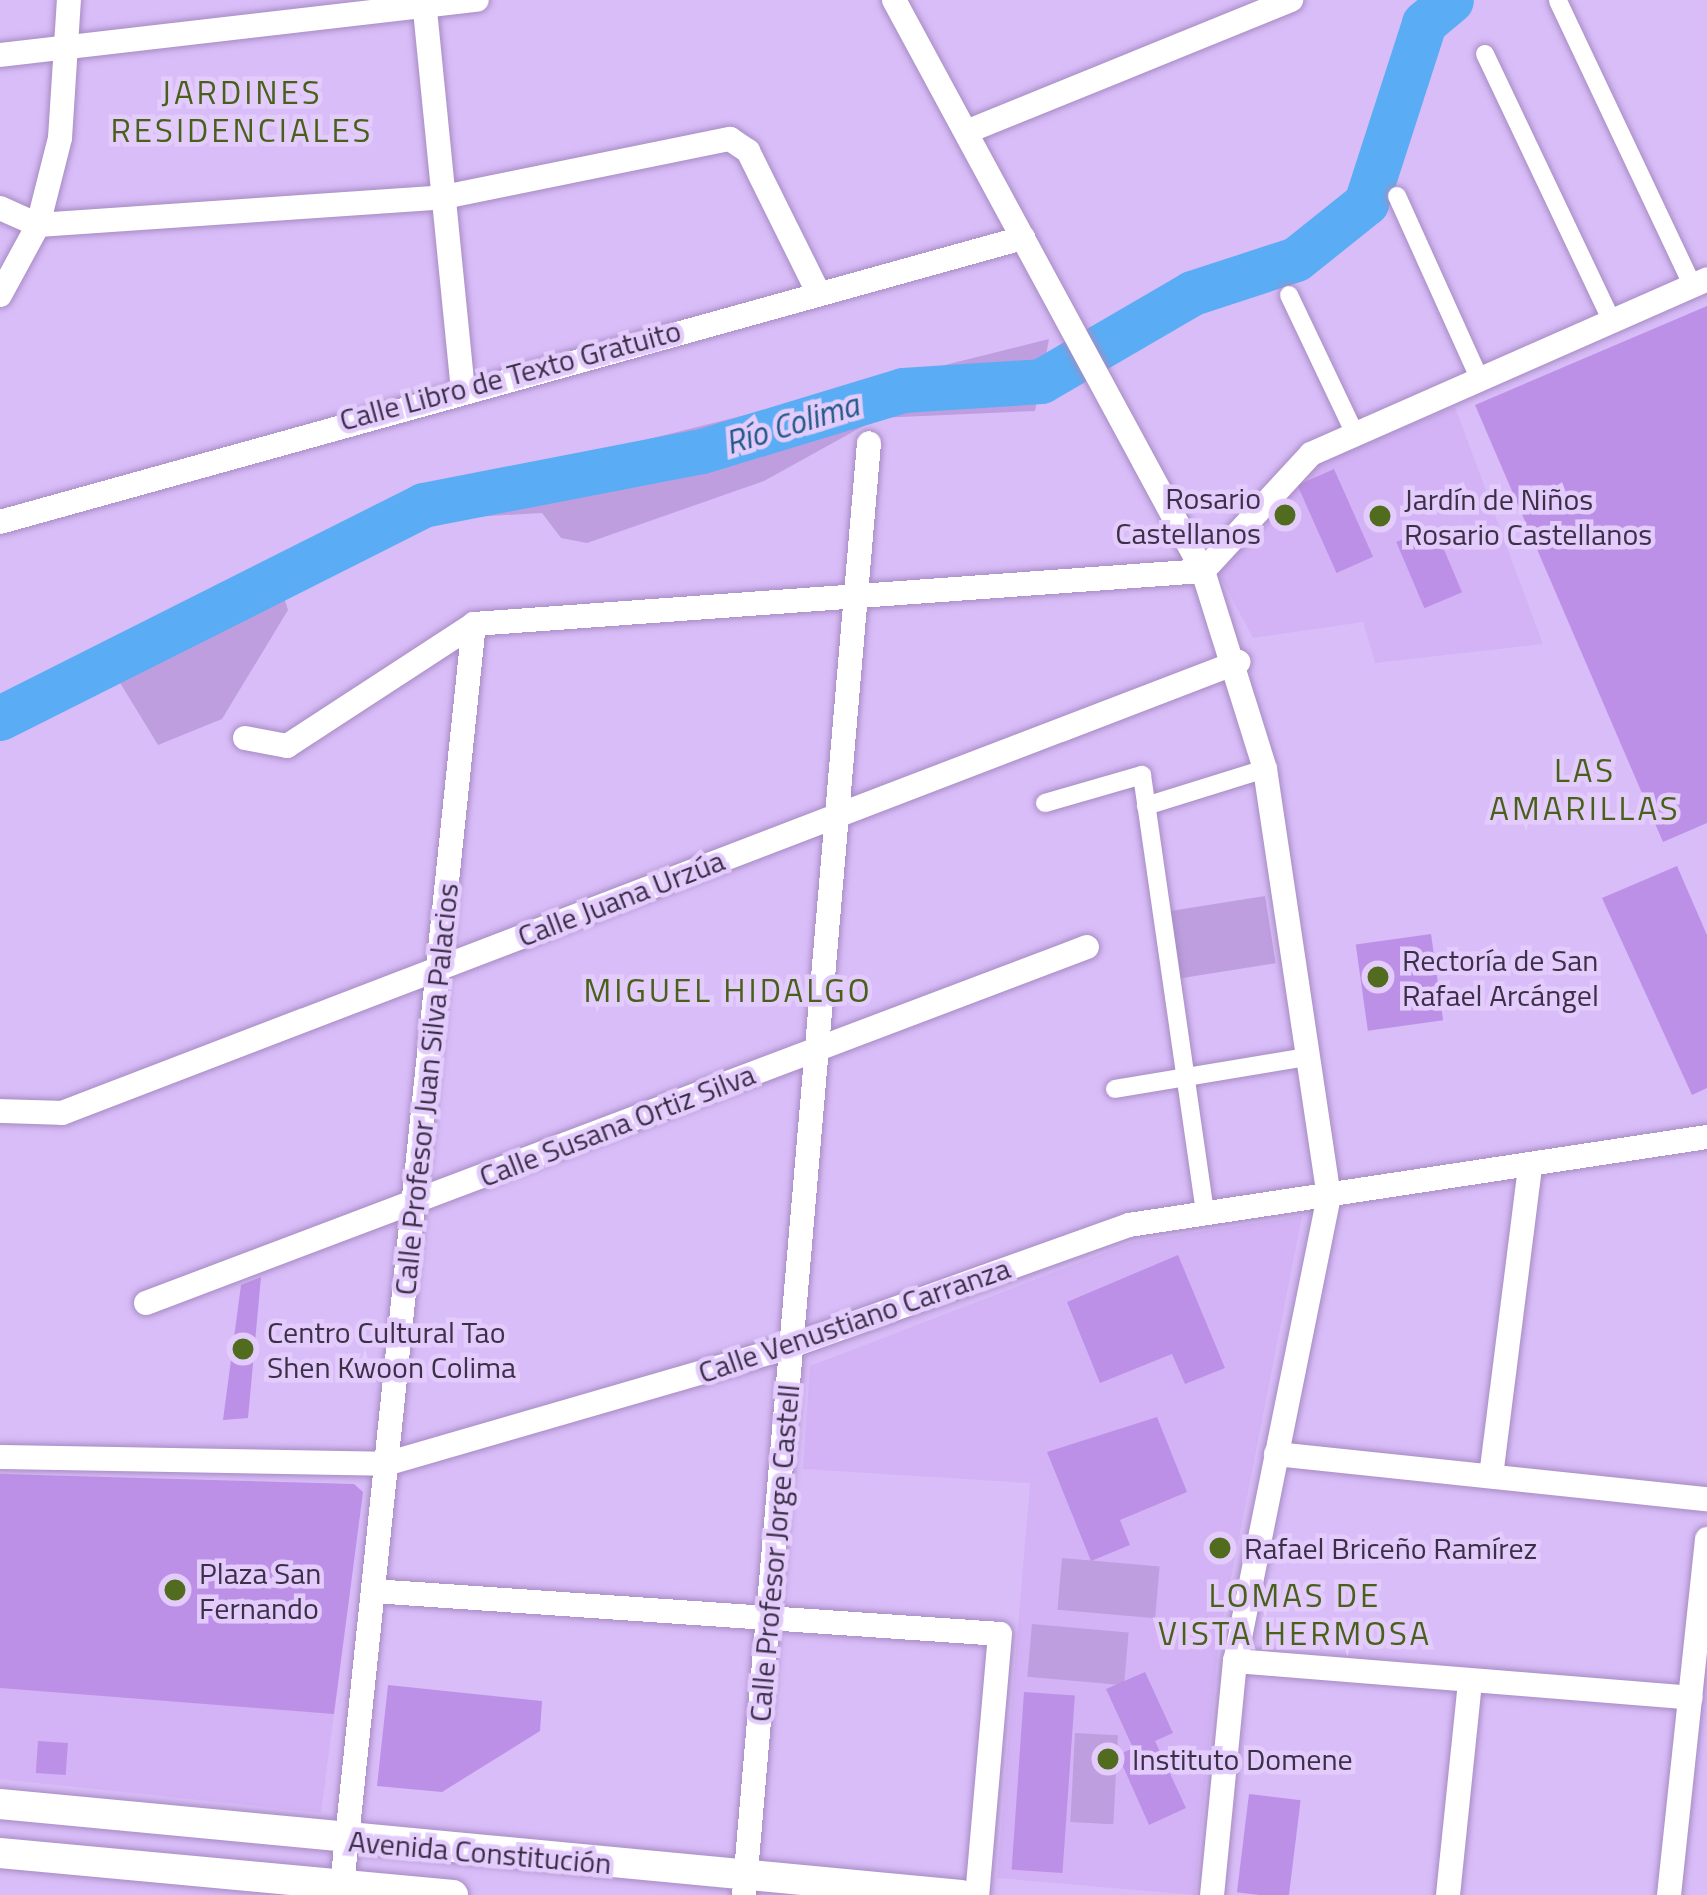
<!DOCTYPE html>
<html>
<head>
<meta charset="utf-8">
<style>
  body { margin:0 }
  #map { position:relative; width:1707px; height:1895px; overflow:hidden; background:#d9bdf8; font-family:"Titillium Web",sans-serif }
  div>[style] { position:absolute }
  .built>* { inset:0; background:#d3b3f5 }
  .green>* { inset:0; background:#be9edf; transform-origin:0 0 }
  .river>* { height:45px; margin:-22.5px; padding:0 22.5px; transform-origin:22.5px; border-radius:22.5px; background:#5aadf4 }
  .building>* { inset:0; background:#bd90e8; transform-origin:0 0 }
  .roads { filter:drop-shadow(0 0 3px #a68bc3) drop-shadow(0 0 3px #a68bc3) }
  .pedestrian>* { height:18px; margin:-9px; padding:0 9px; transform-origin:9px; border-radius:9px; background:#fff }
  .minor>* { height:24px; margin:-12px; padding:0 12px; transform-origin:12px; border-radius:12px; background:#fff }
  .tertiary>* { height:30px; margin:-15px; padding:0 15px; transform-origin:15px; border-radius:15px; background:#fff }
  .dots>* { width:33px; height:33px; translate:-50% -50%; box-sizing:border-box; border:6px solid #e3ccfc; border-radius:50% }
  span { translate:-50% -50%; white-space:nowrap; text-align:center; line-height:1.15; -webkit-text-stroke:9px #e3ccfc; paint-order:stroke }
  .street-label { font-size:30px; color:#3c3048 }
  .poi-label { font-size:30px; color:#3c3048 }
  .right { translate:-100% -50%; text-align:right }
  .left { translate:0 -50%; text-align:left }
  .neighbourhood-label { font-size:33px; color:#48601a; letter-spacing:3px }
  .water-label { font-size:33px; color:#205a88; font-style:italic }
</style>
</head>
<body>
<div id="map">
  <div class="built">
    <i style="clip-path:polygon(1455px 407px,1543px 644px,1375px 663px,1363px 622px,1253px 638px,1216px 569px,1313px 464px)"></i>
    <i style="clip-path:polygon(1302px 1216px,1219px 1639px,1195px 1895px,997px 1878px,1030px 1483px,803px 1469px,810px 1366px,1133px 1242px)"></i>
    <i style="clip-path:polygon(0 1473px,363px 1492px,321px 1813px,0 1779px)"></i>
  </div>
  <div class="green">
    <i style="clip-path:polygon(1049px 339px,1035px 411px,878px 418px,764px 481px,587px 543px,561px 538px,542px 513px,472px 517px,453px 488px)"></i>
    <i style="clip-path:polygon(273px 562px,288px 610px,222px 719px,158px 745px,108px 663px,114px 646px)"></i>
    <i style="left:1265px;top:896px;width:68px;height:96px;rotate:81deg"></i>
    <i style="left:1062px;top:1558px;width:98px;height:52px;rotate:5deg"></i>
    <i style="left:1032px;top:1624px;width:97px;height:53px;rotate:5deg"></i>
    <i style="left:1075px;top:1733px;width:43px;height:89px;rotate:3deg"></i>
  </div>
  <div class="river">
    <i style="left:0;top:718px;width:474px;rotate:-26.7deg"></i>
    <i style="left:423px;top:505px;width:284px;rotate:-11deg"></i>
    <i style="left:702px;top:451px;width:210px;rotate:-16.9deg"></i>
    <i style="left:903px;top:390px;width:138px;rotate:-3.7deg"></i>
    <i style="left:1041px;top:381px;width:175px;rotate:-30.2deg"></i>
    <i style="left:1192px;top:293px;width:109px;rotate:-18.1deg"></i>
    <i style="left:1296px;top:259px;width:90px;rotate:-38.7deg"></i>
    <i style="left:1366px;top:203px;width:189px;rotate:-72.1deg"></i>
    <i style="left:1424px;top:23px;width:35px;rotate:-40deg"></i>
  </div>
  <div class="building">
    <i style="clip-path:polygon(1707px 306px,1707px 823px,1663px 842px,1475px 405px)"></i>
    <i style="left:1334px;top:469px;width:96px;height:40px;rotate:66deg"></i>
    <i style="left:1434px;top:526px;width:72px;height:41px;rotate:67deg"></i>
    <i style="clip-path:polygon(1677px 866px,1707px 935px,1707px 1088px,1692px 1095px,1602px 898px)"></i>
    <i style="left:1431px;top:934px;width:87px;height:76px;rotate:82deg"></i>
    <i style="clip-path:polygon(1178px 1255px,1225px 1368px,1185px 1384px,1172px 1354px,1100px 1383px,1067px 1302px)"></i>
    <i style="clip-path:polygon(261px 1277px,248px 1418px,223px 1420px,241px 1285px)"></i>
    <i style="clip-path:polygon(1157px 1417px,1187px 1492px,1120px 1520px,1130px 1545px,1091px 1561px,1047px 1452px)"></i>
    <i style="clip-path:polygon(0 1474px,354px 1484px,363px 1492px,334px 1714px,0 1688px)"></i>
    <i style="clip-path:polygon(1145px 1672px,1173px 1733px,1155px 1741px,1186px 1808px,1149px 1825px,1118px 1755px,1133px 1748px,1106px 1689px)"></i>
    <i style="clip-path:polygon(388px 1685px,542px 1701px,540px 1731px,442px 1792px,377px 1786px)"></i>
    <i style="left:1024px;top:1692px;width:51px;height:178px;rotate:4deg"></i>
    <i style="left:38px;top:1741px;width:30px;height:32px;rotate:4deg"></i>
    <i style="left:1249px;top:1794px;width:52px;height:99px;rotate:7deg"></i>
  </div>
  <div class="roads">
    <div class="pedestrian">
      <i style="left:1558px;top:1px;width:314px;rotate:64.7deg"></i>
      <i style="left:1485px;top:54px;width:296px;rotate:64.6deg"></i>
      <i style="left:1397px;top:196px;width:200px;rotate:65.7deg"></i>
      <i style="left:1289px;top:295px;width:152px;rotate:64.6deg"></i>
      <i style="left:1045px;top:803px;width:101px;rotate:-16.1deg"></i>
      <i style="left:1142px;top:775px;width:443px;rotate:81.8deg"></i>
      <i style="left:1146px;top:806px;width:125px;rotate:-17.3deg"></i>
      <i style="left:1115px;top:1089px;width:195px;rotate:-9.5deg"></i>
    </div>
    <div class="minor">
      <i style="left:424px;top:0;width:391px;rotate:84.3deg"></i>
      <i style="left:894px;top:0;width:649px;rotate:61.58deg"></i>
      <i style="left:1203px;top:571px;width:207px;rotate:72.6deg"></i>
      <i style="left:1265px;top:769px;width:432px;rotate:81.5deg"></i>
      <i style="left:1329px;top:1196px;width:474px;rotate:101.4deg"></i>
      <i style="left:1235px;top:1661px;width:235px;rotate:95.6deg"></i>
      <i style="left:0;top:55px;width:480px;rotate:-6.6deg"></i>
      <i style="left:966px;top:132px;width:351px;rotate:-22.1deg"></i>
      <i style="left:0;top:208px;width:42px;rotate:24.1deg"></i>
      <i style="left:38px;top:225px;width:407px;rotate:-3.9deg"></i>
      <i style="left:444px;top:197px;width:292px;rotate:-11.5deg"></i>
      <i style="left:730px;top:139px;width:22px;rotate:34deg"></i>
      <i style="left:748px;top:151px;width:155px;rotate:63.6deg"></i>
      <i style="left:0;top:295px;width:80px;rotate:-61.5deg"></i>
      <i style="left:38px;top:225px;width:90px;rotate:-75.8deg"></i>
      <i style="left:60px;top:138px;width:138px;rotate:-86.3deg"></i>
      <i style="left:0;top:522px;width:1062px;rotate:-15.52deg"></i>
      <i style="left:245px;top:738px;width:43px;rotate:10.8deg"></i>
      <i style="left:287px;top:746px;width:223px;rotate:-33.1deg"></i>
      <i style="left:474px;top:624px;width:731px;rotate:-4.16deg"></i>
      <i style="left:1203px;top:571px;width:159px;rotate:-47.3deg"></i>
      <i style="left:1311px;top:454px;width:433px;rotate:-23.8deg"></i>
      <i style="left:0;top:1111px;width:62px;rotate:1.8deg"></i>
      <i style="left:62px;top:1113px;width:1260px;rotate:-20.98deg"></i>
      <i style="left:146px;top:1303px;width:1006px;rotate:-20.72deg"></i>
      <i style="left:1276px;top:1454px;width:433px;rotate:6deg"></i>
      <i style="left:0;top:1457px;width:386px;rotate:1deg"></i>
      <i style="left:386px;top:1464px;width:422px;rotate:-16.2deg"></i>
      <i style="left:791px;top:1346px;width:359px;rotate:-19.7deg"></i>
      <i style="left:1129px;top:1225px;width:585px;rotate:-8.66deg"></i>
      <i style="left:1491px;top:1476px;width:312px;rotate:-82.8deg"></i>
      <i style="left:373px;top:1591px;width:628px;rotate:3.92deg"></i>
      <i style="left:1000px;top:1634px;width:262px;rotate:95deg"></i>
      <i style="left:1235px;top:1661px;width:457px;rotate:4.6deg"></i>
      <i style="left:341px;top:1895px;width:1278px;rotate:-84.03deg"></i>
      <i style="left:744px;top:1895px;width:1457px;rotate:-85.08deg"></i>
      <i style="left:1448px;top:1895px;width:215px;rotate:-84.1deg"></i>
      <i style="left:1669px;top:1895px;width:358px;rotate:-83.9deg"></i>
    </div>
    <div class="tertiary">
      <i style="left:0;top:1804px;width:965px;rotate:5.41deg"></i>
      <i style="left:0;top:1853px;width:455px;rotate:5.3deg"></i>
    </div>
  </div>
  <div class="dots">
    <i style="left:1285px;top:515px;background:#516c1f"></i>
    <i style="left:1380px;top:516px;background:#516c1f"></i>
    <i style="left:1378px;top:977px;background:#516c1f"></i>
    <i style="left:243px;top:1349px;background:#516c1f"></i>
    <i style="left:1220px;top:1548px;background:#516c1f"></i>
    <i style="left:175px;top:1590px;background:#516c1f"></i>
    <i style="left:1108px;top:1759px;background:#516c1f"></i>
  </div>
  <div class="street-label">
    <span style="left:510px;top:375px;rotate:-15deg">Calle Libro de Texto Gratuito</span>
    <span style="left:621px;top:898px;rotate:-21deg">Calle Juana Urzúa</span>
    <span style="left:426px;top:1089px;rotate:-84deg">Calle Profesor Juan Silva Palacios</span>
    <span style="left:617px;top:1125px;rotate:-21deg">Calle Susana Ortiz Silva</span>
    <span style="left:854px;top:1320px;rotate:-19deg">Calle Venustiano Carranza</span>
    <span style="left:774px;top:1553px;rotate:-85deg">Calle Profesor Jorge Castell</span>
    <span style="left:480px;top:1852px;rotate:5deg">Avenida Constitución</span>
  </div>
  <div class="poi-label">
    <span class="right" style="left:1261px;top:515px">Rosario<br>Castellanos</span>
    <span class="left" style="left:1404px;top:516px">Jardín de Niños<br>Rosario Castellanos</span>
    <span class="left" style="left:1402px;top:977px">Rectoría de San<br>Rafael Arcángel</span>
    <span class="left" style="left:267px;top:1349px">Centro Cultural Tao<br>Shen Kwoon Colima</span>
    <span class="left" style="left:1244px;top:1548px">Rafael Briceño Ramírez</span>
    <span class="left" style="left:199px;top:1590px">Plaza San<br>Fernando</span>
    <span class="left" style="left:1132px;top:1759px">Instituto Domene</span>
  </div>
  <div class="neighbourhood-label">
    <span style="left:242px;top:112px">JARDINES<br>RESIDENCIALES</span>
    <span style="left:1585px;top:790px">LAS<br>AMARILLAS</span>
    <span style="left:728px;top:991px">MIGUEL HIDALGO</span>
    <span style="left:1295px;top:1615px">LOMAS DE<br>VISTA HERMOSA</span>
  </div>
  <div class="water-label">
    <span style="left:792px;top:424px;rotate:-17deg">Río Colima</span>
  </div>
</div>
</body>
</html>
